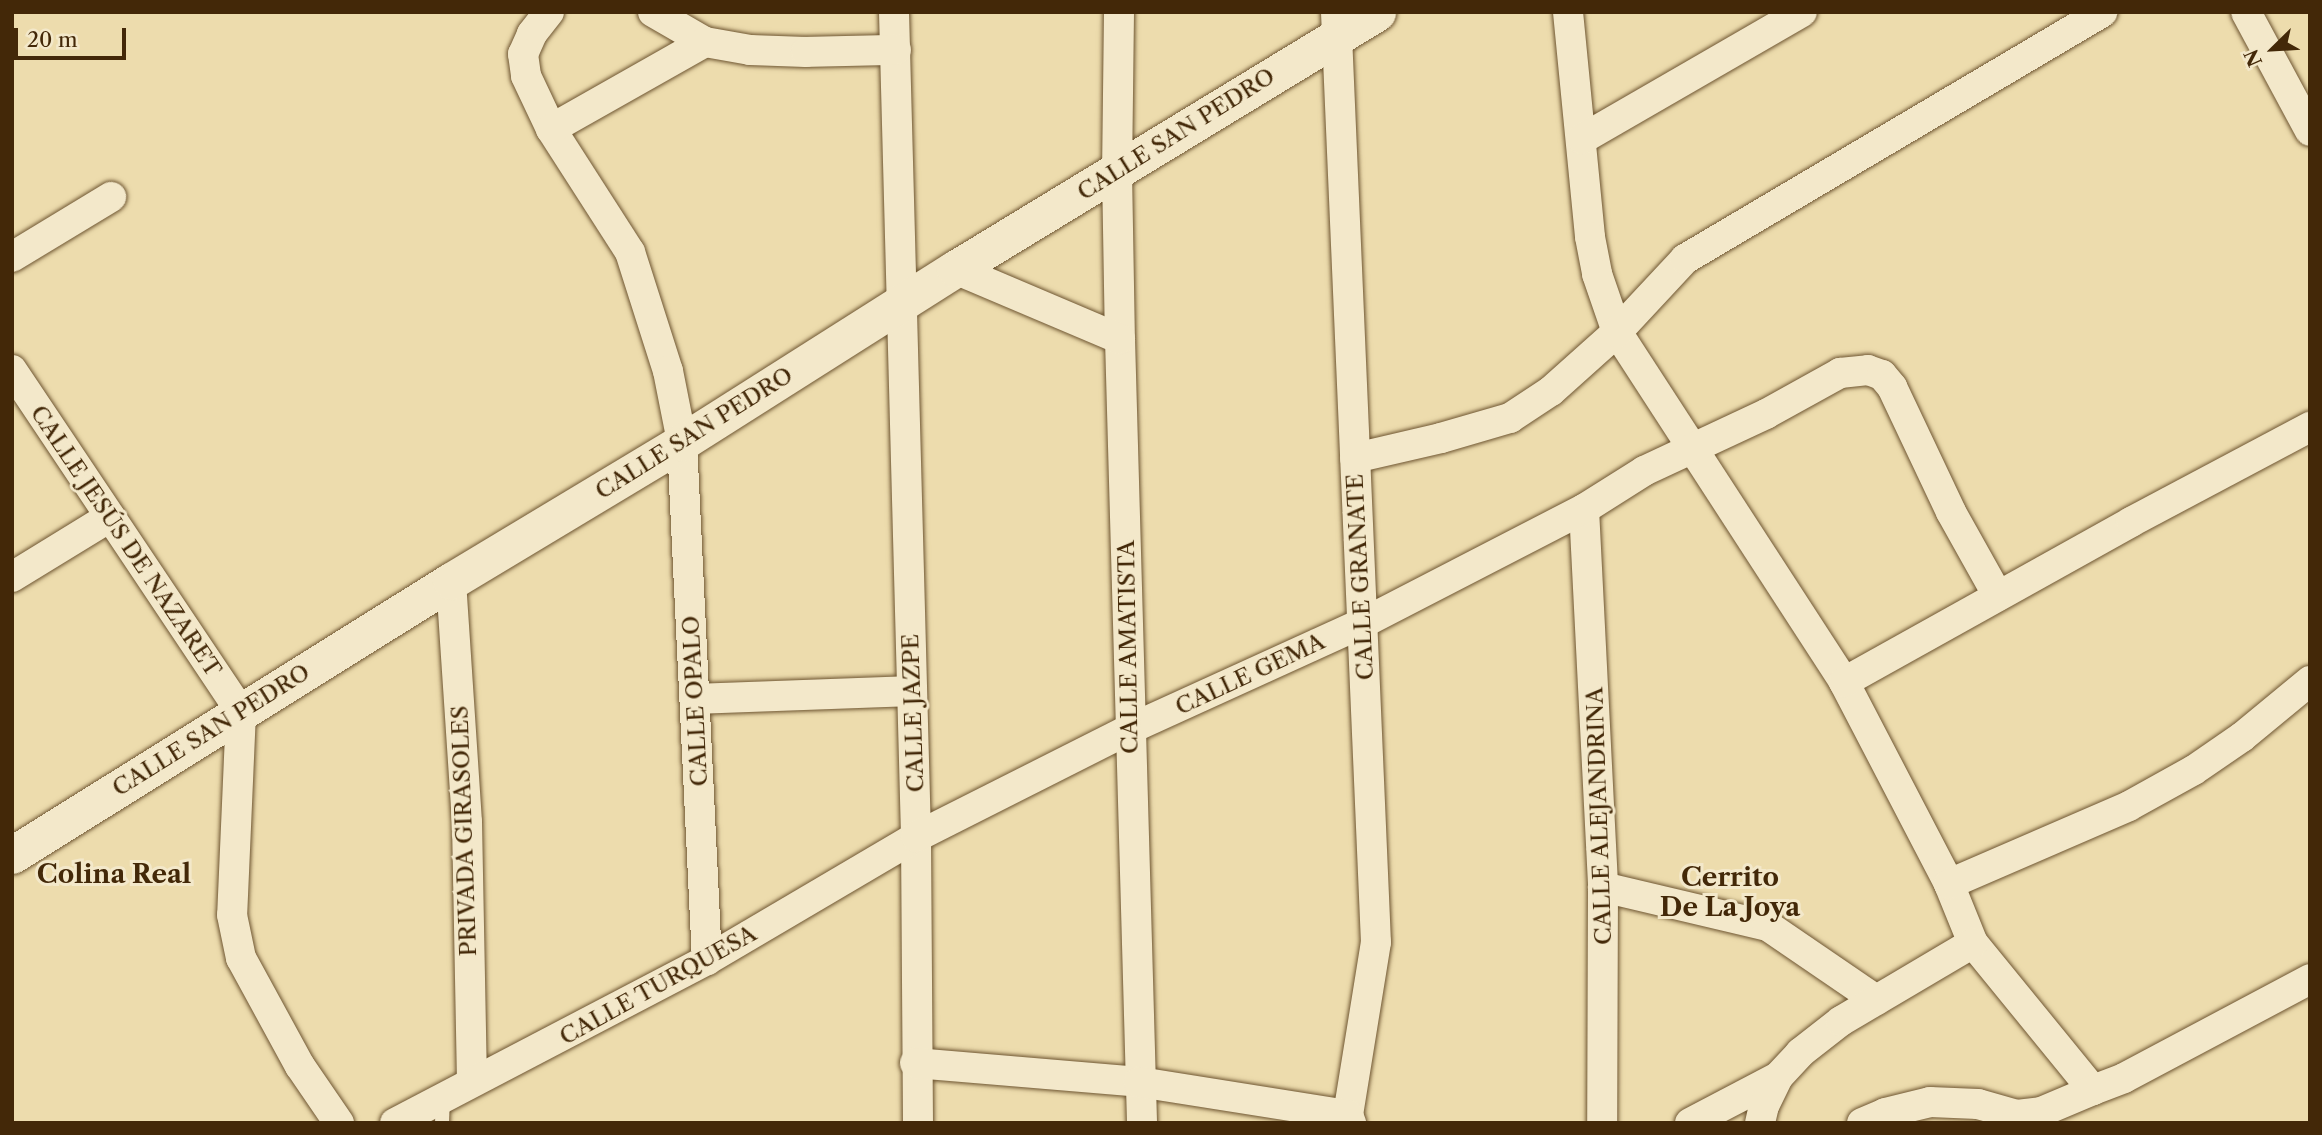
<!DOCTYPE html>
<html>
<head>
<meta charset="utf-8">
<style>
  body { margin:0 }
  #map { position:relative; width:2322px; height:1135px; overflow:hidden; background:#eddcad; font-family:"Libre Caslon Text",serif }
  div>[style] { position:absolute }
  .roads { filter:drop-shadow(0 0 2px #6e5531) drop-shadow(0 0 2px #6e5531) }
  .service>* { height:14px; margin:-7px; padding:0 7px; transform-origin:7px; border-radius:7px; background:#f3e8ca }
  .minor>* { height:30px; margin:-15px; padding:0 15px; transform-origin:15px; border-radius:15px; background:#f3e8ca }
  .tertiary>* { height:37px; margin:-18.5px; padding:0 18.5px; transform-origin:18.5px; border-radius:18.5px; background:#f3e8ca }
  span { translate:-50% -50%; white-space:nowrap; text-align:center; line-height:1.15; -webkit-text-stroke:6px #f3e8ca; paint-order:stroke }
  .street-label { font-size:23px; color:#432808 }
  .quarter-label { font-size:26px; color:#432808; font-weight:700 }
  .frame { position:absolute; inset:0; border:14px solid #432808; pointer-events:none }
  .north { position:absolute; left:2238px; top:14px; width:70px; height:70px; -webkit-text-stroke:5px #f3e8ca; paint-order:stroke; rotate:246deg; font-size:19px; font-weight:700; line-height:28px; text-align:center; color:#432808 }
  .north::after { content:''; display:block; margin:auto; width:24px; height:32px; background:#432808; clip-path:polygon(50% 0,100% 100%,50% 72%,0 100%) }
  .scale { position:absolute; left:14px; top:28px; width:112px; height:32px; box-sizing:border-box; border:4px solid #432808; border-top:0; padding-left:9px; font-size:21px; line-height:24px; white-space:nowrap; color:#432808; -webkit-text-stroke:5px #f3e8ca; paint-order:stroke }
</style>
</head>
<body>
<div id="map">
  <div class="roads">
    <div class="service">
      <i style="left:442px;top:1123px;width:25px;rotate:-88deg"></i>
    </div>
    <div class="minor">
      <i style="left:549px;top:12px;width:28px;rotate:128deg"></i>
      <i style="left:532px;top:34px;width:22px;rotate:114deg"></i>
      <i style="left:523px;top:54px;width:22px;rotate:82deg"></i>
      <i style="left:526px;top:76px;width:59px;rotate:64.7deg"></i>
      <i style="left:551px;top:129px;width:146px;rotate:57.3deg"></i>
      <i style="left:630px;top:252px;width:125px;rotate:72.3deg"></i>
      <i style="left:668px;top:371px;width:72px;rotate:78.8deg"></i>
      <i style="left:682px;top:442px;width:519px;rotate:87.24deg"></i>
      <i style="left:653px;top:12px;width:60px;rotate:30deg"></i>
      <i style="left:894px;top:12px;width:825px;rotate:88.47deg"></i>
      <i style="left:916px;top:837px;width:286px;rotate:89.6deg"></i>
      <i style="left:1119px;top:12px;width:159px;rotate:90.7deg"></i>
      <i style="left:1117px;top:171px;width:168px;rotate:89deg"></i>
      <i style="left:1120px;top:339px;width:784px;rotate:88.39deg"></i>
      <i style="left:1336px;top:12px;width:931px;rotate:87.54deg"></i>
      <i style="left:1376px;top:942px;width:175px;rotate:99.2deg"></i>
      <i style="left:1348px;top:1115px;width:9px;rotate:69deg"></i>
      <i style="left:1568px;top:12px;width:226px;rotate:84.4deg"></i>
      <i style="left:1590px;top:237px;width:38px;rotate:79deg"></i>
      <i style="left:1597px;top:274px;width:61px;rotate:71deg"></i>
      <i style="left:1617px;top:332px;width:417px;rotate:57deg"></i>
      <i style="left:1844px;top:682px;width:228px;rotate:62.5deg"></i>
      <i style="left:1949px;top:884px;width:64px;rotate:67.9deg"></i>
      <i style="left:1973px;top:943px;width:190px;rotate:50.8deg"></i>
      <i style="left:2093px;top:1090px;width:33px;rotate:-21deg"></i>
      <i style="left:2124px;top:1078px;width:211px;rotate:-28deg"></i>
      <i style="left:2246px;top:12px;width:135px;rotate:61.7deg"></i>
      <i style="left:551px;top:129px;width:177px;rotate:-29.5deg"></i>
      <i style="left:705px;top:42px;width:46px;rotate:10.1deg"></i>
      <i style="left:750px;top:50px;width:56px;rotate:2deg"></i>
      <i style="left:806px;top:52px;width:90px;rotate:-1.3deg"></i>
      <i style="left:1582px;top:139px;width:254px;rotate:-30deg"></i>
      <i style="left:12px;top:257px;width:116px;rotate:-31.2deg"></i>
      <i style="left:955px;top:269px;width:179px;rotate:23deg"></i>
      <i style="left:12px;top:370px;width:412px;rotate:56.2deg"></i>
      <i style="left:241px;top:712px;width:203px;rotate:92.5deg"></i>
      <i style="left:232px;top:915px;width:44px;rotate:78.2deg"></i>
      <i style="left:241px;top:958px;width:123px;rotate:61.4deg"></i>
      <i style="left:300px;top:1066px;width:69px;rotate:55.6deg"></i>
      <i style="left:1355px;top:458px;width:88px;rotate:-13.1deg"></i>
      <i style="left:1441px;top:438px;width:72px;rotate:-16.2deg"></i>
      <i style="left:1510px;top:418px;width:49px;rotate:-33.4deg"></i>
      <i style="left:1551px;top:391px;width:89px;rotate:-41.8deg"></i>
      <i style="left:1617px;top:332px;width:100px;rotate:-47deg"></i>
      <i style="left:1685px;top:259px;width:485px;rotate:-30.6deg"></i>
      <i style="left:1584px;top:509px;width:378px;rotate:87.1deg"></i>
      <i style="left:1603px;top:887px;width:236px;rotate:90.2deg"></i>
      <i style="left:12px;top:577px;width:115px;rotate:-31.5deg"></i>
      <i style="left:451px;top:581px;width:242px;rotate:86.2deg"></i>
      <i style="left:467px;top:822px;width:259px;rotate:88.9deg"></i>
      <i style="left:1844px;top:682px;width:329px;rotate:-29.1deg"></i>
      <i style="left:2131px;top:522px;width:203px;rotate:-28deg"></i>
      <i style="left:695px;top:699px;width:217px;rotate:-2.1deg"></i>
      <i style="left:1949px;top:884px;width:196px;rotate:-23.4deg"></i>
      <i style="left:2129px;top:806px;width:74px;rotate:-29deg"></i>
      <i style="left:2194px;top:770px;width:58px;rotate:-34.5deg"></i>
      <i style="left:2242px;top:737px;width:88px;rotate:-39.5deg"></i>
      <i style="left:1603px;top:887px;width:170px;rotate:13.3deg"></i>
      <i style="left:1768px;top:926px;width:131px;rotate:34.4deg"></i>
      <i style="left:915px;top:1063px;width:225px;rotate:4.8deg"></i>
      <i style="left:1139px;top:1082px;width:212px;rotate:9deg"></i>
      <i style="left:395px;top:1123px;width:352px;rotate:-27.6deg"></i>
      <i style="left:707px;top:960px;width:243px;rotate:-30.5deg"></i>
      <i style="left:916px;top:837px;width:240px;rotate:-26.8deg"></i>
      <i style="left:1130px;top:729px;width:256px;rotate:-24.5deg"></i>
      <i style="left:1363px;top:623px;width:249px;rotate:-27.3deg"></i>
      <i style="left:1584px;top:509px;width:71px;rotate:-32.3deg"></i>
      <i style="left:1644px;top:471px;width:135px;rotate:-25deg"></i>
      <i style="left:1766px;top:414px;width:85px;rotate:-29deg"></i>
      <i style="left:1840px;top:373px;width:28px;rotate:-6deg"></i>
      <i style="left:1868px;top:370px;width:15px;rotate:20deg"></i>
      <i style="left:1882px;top:375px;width:16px;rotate:50deg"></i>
      <i style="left:1892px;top:387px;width:138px;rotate:64.7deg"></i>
      <i style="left:1951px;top:512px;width:96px;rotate:60.8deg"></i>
      <i style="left:1690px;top:1123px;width:99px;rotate:-27.6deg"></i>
      <i style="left:1760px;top:1123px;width:17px;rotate:-77deg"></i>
      <i style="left:1764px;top:1106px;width:32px;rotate:-64deg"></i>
      <i style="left:1778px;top:1077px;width:33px;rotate:-47deg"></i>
      <i style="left:1800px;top:1053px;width:52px;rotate:-38deg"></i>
      <i style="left:1841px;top:1021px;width:153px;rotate:-30.6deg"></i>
      <i style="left:1862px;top:1123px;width:25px;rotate:-23deg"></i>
      <i style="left:1885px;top:1113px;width:46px;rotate:-13.7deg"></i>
      <i style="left:1930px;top:1102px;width:48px;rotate:2.4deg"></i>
      <i style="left:1978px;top:1104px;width:41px;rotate:15.8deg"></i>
      <i style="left:2017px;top:1115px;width:24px;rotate:-7deg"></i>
      <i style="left:2041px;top:1112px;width:56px;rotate:-22.9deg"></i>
    </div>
    <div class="tertiary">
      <i style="left:12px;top:855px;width:517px;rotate:-31.97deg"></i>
      <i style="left:451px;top:581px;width:270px;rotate:-31deg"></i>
      <i style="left:682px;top:442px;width:323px;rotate:-32.4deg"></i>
      <i style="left:955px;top:269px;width:494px;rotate:-31.3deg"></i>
    </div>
  </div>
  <div class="street-label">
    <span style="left:1176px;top:134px;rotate:-32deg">CALLE SAN PEDRO</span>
    <span style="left:694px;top:433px;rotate:-32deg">CALLE SAN PEDRO</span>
    <span style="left:126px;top:541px;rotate:56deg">CALLE JESÚS DE NAZARET</span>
    <span style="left:1360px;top:577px;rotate:-93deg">CALLE GRANATE</span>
    <span style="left:1128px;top:647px;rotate:-91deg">CALLE AMATISTA</span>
    <span style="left:1250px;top:674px;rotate:-25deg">CALLE GEMA</span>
    <span style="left:695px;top:701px;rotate:-93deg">CALLE OPALO</span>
    <span style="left:913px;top:713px;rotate:-92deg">CALLE JAZPE</span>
    <span style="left:211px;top:730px;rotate:-32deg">CALLE SAN PEDRO</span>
    <span style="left:1599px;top:816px;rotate:-92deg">CALLE ALEJANDRINA</span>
    <span style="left:464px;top:831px;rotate:-92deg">PRIVADA GIRASOLES</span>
    <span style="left:658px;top:985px;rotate:-29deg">CALLE TURQUESA</span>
  </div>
  <div class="quarter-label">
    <span style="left:114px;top:875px">Colina Real</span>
    <span style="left:1730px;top:893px">Cerrito<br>De La Joya</span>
  </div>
  <div class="frame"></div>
  <div class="north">N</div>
  <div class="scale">20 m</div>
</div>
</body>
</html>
